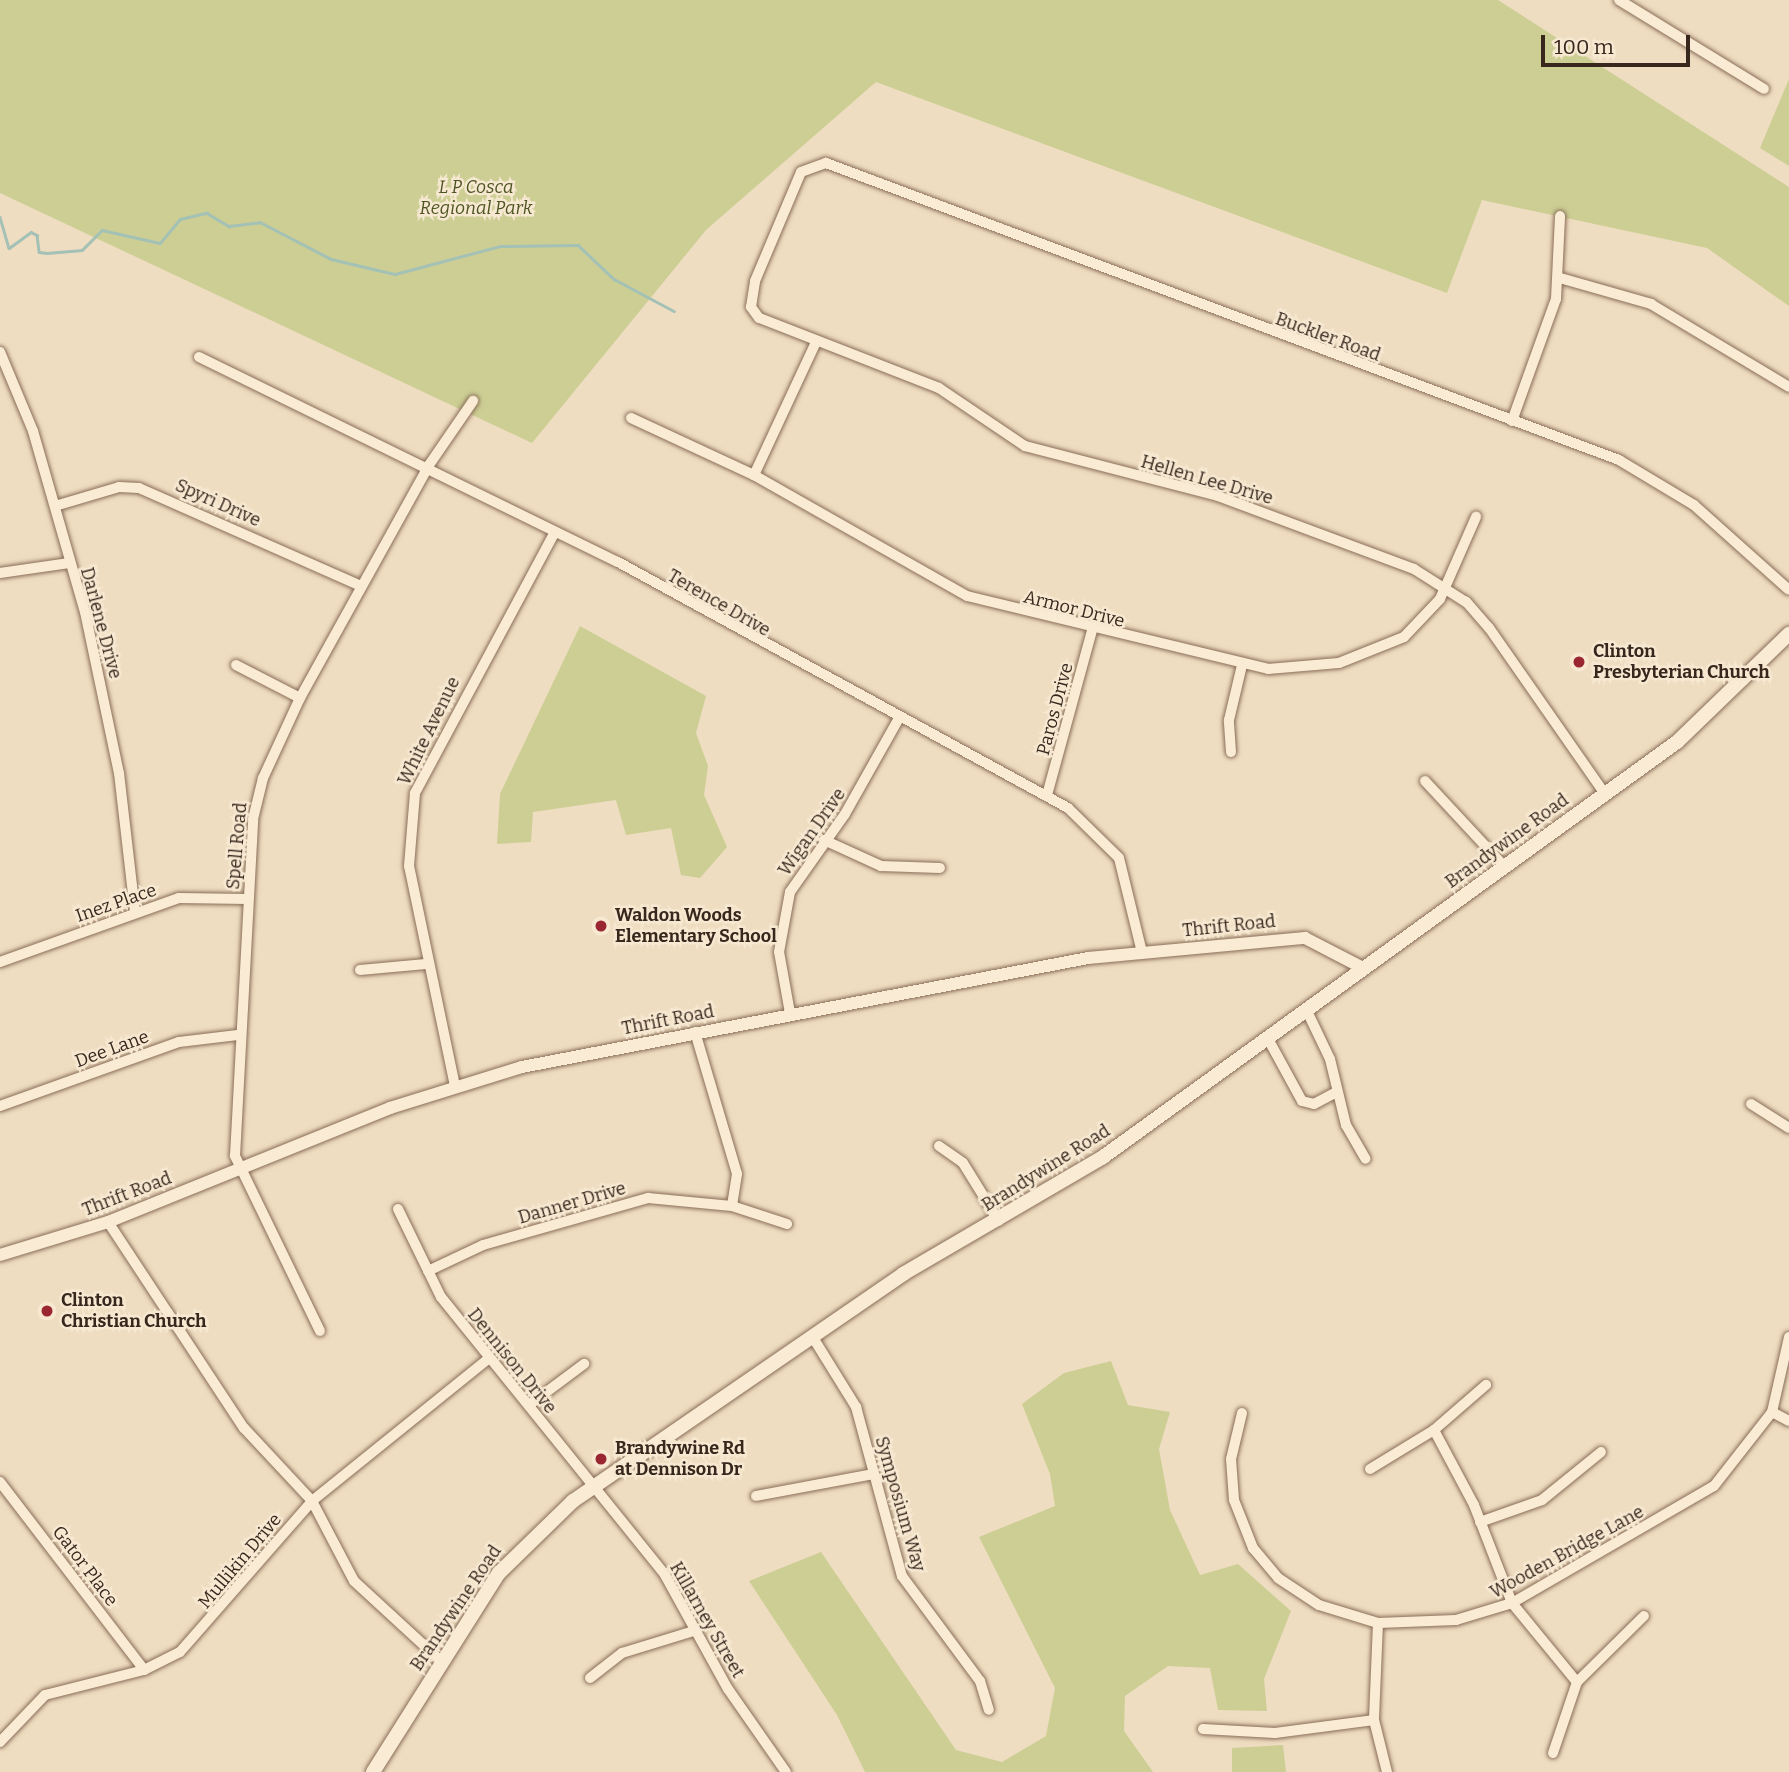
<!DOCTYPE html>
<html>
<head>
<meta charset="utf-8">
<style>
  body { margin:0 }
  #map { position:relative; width:1789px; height:1772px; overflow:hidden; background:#efddc1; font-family:Bitter,serif }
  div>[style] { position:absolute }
  .green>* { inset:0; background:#ccce94 }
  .stream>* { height:2.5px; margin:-1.25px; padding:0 1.25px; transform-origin:1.25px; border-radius:1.25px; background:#a4c1b6 }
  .roads { filter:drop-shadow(0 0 2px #896d58) drop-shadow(0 0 2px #896d58) }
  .minor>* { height:10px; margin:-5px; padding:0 5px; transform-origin:5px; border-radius:5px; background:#faebd4 }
  .tertiary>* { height:12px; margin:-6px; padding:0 6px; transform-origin:6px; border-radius:6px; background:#faebd4 }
  .secondary>* { height:14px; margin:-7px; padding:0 7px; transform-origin:7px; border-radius:7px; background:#faebd4 }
  .dots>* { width:19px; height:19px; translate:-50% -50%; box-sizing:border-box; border:4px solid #f6e8d1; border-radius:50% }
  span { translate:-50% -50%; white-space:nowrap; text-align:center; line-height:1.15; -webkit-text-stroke:5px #f6e8d1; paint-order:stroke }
  .park-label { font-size:18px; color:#4e5523; font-style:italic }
  .street-label { font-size:18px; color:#38271d }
  .poi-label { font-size:18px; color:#38271d; font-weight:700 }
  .left { translate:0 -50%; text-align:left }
  .scale { position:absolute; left:1541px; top:35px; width:149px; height:32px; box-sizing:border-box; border:4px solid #38271d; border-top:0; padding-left:9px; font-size:21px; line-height:24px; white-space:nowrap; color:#38271d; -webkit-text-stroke:5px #f6e8d1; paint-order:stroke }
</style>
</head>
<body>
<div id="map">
  <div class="green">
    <i style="clip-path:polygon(0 0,1498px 0,1789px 187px,1789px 306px,1707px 248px,1482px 200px,1447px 293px,876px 82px,706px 230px,532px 443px,0 193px)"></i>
    <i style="clip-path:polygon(1789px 79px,1789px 166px,1760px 148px)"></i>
    <i style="clip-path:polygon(580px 626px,706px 696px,696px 733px,708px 766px,704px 795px,727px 847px,700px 878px,681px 875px,671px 828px,626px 835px,616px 800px,533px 812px,531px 842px,497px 844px,500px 794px)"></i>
    <i style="clip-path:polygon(1111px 1361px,1128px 1405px,1170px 1412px,1159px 1449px,1170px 1510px,1200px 1575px,1238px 1564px,1291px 1611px,1264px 1679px,1267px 1711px,1218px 1710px,1210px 1668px,1168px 1666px,1125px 1696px,1124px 1731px,1153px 1772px,865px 1772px,837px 1715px,749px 1581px,821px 1552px,956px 1750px,1002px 1762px,1046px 1736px,1055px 1688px,979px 1537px,1055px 1506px,1050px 1474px,1022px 1404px,1064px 1373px)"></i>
    <i style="clip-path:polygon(1283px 1745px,1286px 1772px,1232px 1772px,1232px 1748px)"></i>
  </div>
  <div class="stream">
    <i style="left:0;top:217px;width:32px;rotate:74deg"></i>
    <i style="left:9px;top:248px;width:27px;rotate:-36deg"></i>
    <i style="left:31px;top:232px;width:7px;rotate:27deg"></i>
    <i style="left:37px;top:235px;width:17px;rotate:83deg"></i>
    <i style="left:39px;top:252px;width:8px;rotate:7deg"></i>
    <i style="left:47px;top:253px;width:35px;rotate:-5deg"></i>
    <i style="left:82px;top:250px;width:28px;rotate:-45deg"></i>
    <i style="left:102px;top:230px;width:59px;rotate:12.6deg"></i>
    <i style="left:160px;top:243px;width:31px;rotate:-50deg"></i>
    <i style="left:180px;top:219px;width:28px;rotate:-13deg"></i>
    <i style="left:207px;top:213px;width:26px;rotate:31deg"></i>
    <i style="left:229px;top:226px;width:31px;rotate:-7deg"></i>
    <i style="left:260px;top:222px;width:80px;rotate:27.5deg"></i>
    <i style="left:331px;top:259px;width:66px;rotate:13.2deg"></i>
    <i style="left:395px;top:274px;width:109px;rotate:-14.9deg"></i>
    <i style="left:500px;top:246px;width:78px;rotate:-0.7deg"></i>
    <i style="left:578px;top:245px;width:50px;rotate:43.4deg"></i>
    <i style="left:614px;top:279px;width:68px;rotate:28.1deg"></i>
  </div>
  <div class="roads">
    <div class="minor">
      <i style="left:1619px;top:0;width:170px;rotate:31.5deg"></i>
      <i style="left:1560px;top:278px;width:95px;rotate:15.9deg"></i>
      <i style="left:1651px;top:304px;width:161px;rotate:31deg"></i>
      <i style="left:0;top:352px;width:86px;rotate:67.3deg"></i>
      <i style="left:33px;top:431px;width:188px;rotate:74deg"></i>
      <i style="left:85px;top:612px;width:165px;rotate:78.1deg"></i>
      <i style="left:119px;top:773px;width:139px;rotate:83.4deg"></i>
      <i style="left:199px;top:357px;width:466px;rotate:26.1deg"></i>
      <i style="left:618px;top:562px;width:513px;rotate:28.66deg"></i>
      <i style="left:1068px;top:808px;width:71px;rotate:44.4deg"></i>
      <i style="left:1119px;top:858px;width:97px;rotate:76.3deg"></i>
      <i style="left:631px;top:418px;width:136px;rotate:24.9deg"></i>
      <i style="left:754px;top:475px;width:245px;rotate:29.6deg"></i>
      <i style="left:967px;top:596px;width:310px;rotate:13.6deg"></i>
      <i style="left:1268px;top:669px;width:71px;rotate:-4.8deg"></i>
      <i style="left:1339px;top:663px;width:70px;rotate:-21.8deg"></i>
      <i style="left:1404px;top:637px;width:52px;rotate:-46.5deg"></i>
      <i style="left:1440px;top:599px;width:90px;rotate:-66.3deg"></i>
      <i style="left:1512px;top:421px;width:130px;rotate:-70.2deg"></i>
      <i style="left:1556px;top:299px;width:83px;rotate:-87.2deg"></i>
      <i style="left:754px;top:475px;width:147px;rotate:-65deg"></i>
      <i style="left:55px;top:506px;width:67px;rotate:-16.5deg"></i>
      <i style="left:119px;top:487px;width:20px;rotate:3deg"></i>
      <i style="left:139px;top:488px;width:243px;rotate:23.8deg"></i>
      <i style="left:0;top:573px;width:70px;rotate:-8.2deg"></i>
      <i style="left:236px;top:665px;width:72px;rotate:27.3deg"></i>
      <i style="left:1231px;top:752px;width:32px;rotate:-94deg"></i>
      <i style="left:1229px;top:720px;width:57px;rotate:-76.7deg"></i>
      <i style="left:1425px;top:781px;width:117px;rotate:47.1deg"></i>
      <i style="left:1605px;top:794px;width:203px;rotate:-124.9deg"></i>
      <i style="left:1489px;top:628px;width:35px;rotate:-131deg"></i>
      <i style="left:1466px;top:602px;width:62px;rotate:-147.6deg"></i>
      <i style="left:1414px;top:569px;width:209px;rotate:-159.6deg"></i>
      <i style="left:1218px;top:496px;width:199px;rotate:-165.5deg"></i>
      <i style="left:1025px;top:446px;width:104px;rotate:-146deg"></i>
      <i style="left:939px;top:388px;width:193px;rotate:-158.7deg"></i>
      <i style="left:759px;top:318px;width:14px;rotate:-126deg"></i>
      <i style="left:751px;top:307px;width:26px;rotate:-81deg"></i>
      <i style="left:755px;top:281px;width:118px;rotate:-67.1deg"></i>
      <i style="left:801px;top:172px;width:27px;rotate:-20deg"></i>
      <i style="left:826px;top:163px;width:847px;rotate:20.53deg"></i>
      <i style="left:1619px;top:460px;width:87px;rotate:31deg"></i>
      <i style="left:1694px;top:505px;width:127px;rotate:41.8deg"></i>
      <i style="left:1047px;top:795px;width:171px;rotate:-74.7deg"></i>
      <i style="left:824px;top:840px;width:63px;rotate:24.5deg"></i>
      <i style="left:881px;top:866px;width:59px;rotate:1.9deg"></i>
      <i style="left:0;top:962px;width:190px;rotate:-19.7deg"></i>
      <i style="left:179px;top:898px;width:69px;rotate:0.8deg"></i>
      <i style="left:360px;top:970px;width:66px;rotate:-5.2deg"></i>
      <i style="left:1306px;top:1009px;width:55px;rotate:64.4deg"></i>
      <i style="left:1330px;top:1059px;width:68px;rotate:76.4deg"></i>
      <i style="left:1346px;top:1125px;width:39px;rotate:60deg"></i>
      <i style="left:790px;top:1013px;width:62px;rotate:-100.2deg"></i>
      <i style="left:779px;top:952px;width:61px;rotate:-79.6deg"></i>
      <i style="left:790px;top:892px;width:95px;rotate:-54.8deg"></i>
      <i style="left:845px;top:814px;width:110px;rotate:-60.6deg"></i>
      <i style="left:695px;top:1032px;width:148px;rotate:73.5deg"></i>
      <i style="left:737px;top:1174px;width:32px;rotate:99deg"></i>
      <i style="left:1267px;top:1037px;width:73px;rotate:61.3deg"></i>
      <i style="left:1302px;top:1101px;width:12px;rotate:14deg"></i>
      <i style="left:1314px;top:1104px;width:24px;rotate:-28deg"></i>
      <i style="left:455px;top:1086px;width:225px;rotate:-101.8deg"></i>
      <i style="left:409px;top:866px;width:73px;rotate:-85.3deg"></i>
      <i style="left:415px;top:793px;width:296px;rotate:-61.8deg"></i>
      <i style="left:1751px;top:1104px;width:45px;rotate:32.3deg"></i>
      <i style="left:0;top:1106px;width:190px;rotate:-19.7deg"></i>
      <i style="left:179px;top:1042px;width:59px;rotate:-6.8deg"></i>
      <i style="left:939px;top:1146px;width:29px;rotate:35deg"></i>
      <i style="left:963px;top:1163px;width:68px;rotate:58.2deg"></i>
      <i style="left:398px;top:1209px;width:98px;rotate:64deg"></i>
      <i style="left:441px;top:1297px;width:357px;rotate:51.1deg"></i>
      <i style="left:665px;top:1575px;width:130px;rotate:61.1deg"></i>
      <i style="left:728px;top:1689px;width:101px;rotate:55.1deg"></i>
      <i style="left:108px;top:1222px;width:247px;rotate:56.6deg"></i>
      <i style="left:244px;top:1428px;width:100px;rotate:47deg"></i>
      <i style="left:312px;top:1501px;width:90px;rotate:62.3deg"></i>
      <i style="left:354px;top:1581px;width:120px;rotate:42.6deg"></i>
      <i style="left:428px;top:1271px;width:61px;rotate:-25.3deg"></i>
      <i style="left:483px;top:1245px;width:172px;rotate:-15.9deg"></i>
      <i style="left:648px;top:1198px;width:84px;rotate:5.4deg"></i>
      <i style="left:732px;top:1206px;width:58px;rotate:18.1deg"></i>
      <i style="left:320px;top:1331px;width:195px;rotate:-115.9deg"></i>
      <i style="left:235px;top:1156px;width:337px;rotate:-86.9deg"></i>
      <i style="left:253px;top:819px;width:42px;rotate:-76.3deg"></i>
      <i style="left:263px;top:778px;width:88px;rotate:-65.2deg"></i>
      <i style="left:300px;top:698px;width:266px;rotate:-61deg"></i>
      <i style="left:429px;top:465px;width:78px;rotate:-55.5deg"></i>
      <i style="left:812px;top:1336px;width:84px;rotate:58.2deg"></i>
      <i style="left:856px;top:1407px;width:175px;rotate:74.8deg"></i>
      <i style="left:902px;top:1576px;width:131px;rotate:53.4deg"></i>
      <i style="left:980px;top:1681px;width:30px;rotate:73deg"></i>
      <i style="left:529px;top:1405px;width:69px;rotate:-36.7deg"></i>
      <i style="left:1772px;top:1412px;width:19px;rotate:28deg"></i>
      <i style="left:1242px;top:1413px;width:47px;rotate:103.4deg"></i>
      <i style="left:1231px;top:1459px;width:41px;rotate:85.8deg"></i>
      <i style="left:1234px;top:1500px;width:52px;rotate:68.4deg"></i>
      <i style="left:1253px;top:1548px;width:39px;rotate:50deg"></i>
      <i style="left:1278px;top:1578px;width:49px;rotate:33.4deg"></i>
      <i style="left:1319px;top:1605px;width:62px;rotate:17deg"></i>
      <i style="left:1378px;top:1623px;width:78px;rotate:-2.2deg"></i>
      <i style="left:1456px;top:1620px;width:59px;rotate:-16.9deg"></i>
      <i style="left:1512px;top:1603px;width:233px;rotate:-30.1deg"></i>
      <i style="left:1714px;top:1486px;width:94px;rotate:-51.9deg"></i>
      <i style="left:1772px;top:1412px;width:77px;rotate:-77.2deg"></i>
      <i style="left:1434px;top:1430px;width:85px;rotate:61.9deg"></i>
      <i style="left:1474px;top:1505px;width:105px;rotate:68.8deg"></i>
      <i style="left:1512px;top:1603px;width:102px;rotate:50.6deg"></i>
      <i style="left:1370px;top:1469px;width:75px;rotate:-31.4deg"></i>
      <i style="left:1434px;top:1430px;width:69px;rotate:-40.9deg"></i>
      <i style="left:0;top:1482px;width:237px;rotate:52.5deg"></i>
      <i style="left:756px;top:1496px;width:120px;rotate:-10.6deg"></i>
      <i style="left:1480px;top:1522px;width:66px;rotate:-19.5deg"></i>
      <i style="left:1542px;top:1500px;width:76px;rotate:-39.1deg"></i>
      <i style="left:1378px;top:1623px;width:97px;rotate:92.4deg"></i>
      <i style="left:1374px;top:1720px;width:54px;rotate:76deg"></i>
      <i style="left:590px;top:1678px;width:41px;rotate:-38deg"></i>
      <i style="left:622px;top:1653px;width:75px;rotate:-17deg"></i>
      <i style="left:1203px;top:1729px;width:72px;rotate:3.2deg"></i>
      <i style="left:1275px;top:1733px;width:100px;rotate:-7.5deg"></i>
      <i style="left:0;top:1742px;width:65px;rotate:-46.2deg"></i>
      <i style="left:45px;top:1695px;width:102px;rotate:-14.2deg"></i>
      <i style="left:144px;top:1670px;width:40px;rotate:-26.6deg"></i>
      <i style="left:180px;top:1652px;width:201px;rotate:-48.8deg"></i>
      <i style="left:312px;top:1501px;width:225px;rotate:-38.9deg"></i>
      <i style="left:1553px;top:1753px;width:75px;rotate:-71.3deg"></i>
      <i style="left:1577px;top:1682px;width:94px;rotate:-44.6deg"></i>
    </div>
    <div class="tertiary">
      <i style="left:0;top:1255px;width:113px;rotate:-17deg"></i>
      <i style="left:108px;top:1222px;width:304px;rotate:-22deg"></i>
      <i style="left:390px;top:1108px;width:138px;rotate:-17.3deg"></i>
      <i style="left:522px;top:1067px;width:576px;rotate:-10.9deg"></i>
      <i style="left:1088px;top:958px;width:218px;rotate:-5.3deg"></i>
      <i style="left:1305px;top:938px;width:65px;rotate:27.3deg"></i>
    </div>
    <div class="secondary">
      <i style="left:373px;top:1772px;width:236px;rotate:-57.7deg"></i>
      <i style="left:499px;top:1573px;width:103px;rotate:-44.2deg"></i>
      <i style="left:573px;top:1501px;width:401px;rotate:-34.5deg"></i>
      <i style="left:903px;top:1274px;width:232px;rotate:-30.3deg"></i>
      <i style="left:1103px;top:1157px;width:708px;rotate:-35.87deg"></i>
      <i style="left:1677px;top:742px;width:156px;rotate:-44deg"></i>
    </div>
  </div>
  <div class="dots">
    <i style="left:1579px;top:662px;background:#9a2632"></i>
    <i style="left:601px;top:926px;background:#9a2632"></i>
    <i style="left:47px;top:1311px;background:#9a2632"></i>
    <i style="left:601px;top:1459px;background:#9a2632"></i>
  </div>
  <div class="park-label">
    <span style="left:476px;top:198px">L P Cosca<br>Regional Park</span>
  </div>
  <div class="street-label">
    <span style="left:1328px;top:337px;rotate:20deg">Buckler Road</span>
    <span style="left:1207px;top:480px;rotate:16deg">Hellen Lee Drive</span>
    <span style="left:218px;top:503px;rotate:24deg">Spyri Drive</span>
    <span style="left:719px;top:603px;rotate:30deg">Terence Drive</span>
    <span style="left:1074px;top:609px;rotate:14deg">Armor Drive</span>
    <span style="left:101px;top:623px;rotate:75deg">Darlene Drive</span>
    <span style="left:1055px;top:709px;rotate:-75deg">Paros Drive</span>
    <span style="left:429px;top:731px;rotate:-64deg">White Avenue</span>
    <span style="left:812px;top:832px;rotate:-55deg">Wigan Drive</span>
    <span style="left:1507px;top:841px;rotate:-36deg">Brandywine Road</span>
    <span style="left:237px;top:846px;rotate:-85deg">Spell Road</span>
    <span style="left:116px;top:903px;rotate:-19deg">Inez Place</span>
    <span style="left:1229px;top:926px;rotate:-6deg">Thrift Road</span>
    <span style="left:668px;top:1020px;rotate:-11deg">Thrift Road</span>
    <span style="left:112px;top:1049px;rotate:-20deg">Dee Lane</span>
    <span style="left:1046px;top:1168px;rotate:-32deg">Brandywine Road</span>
    <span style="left:127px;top:1194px;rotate:-21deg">Thrift Road</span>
    <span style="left:572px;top:1203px;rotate:-16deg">Danner Drive</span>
    <span style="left:512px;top:1361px;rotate:51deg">Dennison Drive</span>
    <span style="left:900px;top:1504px;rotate:74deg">Symposium Way</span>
    <span style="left:1567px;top:1552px;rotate:-29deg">Wooden Bridge Lane</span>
    <span style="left:240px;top:1561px;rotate:-50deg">Mullikin Drive</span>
    <span style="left:85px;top:1566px;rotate:53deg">Gator Place</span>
    <span style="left:456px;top:1608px;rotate:-56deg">Brandywine Road</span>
    <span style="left:707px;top:1620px;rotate:60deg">Killarney Street</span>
  </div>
  <div class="poi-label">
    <span class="left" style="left:1593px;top:662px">Clinton<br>Presbyterian Church</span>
    <span class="left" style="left:615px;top:926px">Waldon Woods<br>Elementary School</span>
    <span class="left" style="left:61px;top:1311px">Clinton<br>Christian Church</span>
    <span class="left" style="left:615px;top:1459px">Brandywine Rd<br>at Dennison Dr</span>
  </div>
  <div class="scale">100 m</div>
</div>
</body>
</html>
